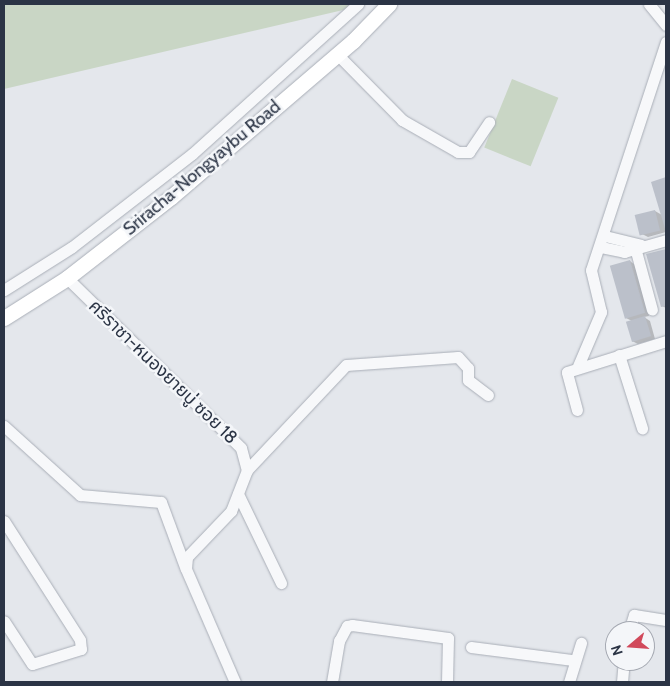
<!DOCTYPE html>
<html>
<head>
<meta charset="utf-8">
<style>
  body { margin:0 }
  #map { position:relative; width:670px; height:686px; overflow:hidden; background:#e4e7ec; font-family:Cabin,"Noto Sans Thai",sans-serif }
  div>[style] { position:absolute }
  .green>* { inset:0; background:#c9d6c5; transform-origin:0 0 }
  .shadow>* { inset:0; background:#0003 }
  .building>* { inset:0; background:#bbc0ca; transform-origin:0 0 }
  .roads { filter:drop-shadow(0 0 1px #a9aeb7) drop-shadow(0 0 1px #a9aeb7) }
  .minor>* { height:11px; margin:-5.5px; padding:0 5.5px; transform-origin:5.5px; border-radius:5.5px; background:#f7f8fa }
  .major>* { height:15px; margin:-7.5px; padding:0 7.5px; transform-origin:7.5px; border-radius:7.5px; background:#fff }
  span { translate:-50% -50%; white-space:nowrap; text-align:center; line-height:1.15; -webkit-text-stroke:5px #f4f6f9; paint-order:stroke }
  .street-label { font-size:18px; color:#2b3445 }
  .frame { position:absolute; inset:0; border:5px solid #2b3445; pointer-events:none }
  .north { position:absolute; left:605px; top:621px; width:50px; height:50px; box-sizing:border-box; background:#f4f6f9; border:1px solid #a4a8b1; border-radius:50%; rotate:252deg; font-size:14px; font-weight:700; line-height:20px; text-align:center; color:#2b3445 }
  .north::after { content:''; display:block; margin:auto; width:18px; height:22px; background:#d1495b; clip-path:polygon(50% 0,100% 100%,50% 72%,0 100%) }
</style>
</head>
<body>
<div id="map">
  <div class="green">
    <i style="clip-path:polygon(4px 4px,369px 4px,4px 89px)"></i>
    <i style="left:512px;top:79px;width:50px;height:74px;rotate:22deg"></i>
  </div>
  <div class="shadow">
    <i style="clip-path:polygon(666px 179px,666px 232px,648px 237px,642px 234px,655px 211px,662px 215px,653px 183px)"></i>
    <i style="clip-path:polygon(666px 250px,666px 308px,662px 306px)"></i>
    <i style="clip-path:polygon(630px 261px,635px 265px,649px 316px,644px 317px,650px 321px,655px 339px,638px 344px,632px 341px,632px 321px,626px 318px)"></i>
  </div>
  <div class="building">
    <i style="clip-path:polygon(666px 177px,666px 232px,651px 182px)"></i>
    <i style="left:655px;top:210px;width:21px;height:21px;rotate:76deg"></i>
    <i style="clip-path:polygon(666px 249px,666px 306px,661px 307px,646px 254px)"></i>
    <i style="left:630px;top:260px;width:55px;height:21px;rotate:74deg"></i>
    <i style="left:645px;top:316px;width:21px;height:20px;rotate:73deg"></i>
  </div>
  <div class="roads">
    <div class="minor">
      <i style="left:649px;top:4px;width:27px;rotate:51deg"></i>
      <i style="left:337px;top:54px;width:93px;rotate:45.4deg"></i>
      <i style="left:402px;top:120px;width:64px;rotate:29.7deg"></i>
      <i style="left:458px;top:152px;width:11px"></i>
      <i style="left:469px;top:152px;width:36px;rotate:-56deg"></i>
      <i style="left:605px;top:236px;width:37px;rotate:14deg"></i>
      <i style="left:634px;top:244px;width:68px;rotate:74.7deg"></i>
      <i style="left:601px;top:247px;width:24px;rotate:12deg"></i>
      <i style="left:624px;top:252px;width:44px;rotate:-15.9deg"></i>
      <i style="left:67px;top:278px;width:243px;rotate:44.3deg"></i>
      <i style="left:241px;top:448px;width:23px;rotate:75deg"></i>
      <i style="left:247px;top:470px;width:44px;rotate:111.3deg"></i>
      <i style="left:231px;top:511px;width:64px;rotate:133.7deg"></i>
      <i style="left:187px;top:557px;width:12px;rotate:95deg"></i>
      <i style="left:186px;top:569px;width:123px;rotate:66.6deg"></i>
      <i style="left:4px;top:290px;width:80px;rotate:-32.3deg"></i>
      <i style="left:72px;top:247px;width:152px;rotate:-37.8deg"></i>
      <i style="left:192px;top:154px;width:224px;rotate:-42.1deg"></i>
      <i style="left:619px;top:355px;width:77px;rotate:72.5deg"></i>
      <i style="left:578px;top:366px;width:59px;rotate:-66.9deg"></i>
      <i style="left:601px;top:312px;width:43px;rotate:-103.4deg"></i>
      <i style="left:591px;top:270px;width:240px;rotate:-71.8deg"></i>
      <i style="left:577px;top:410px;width:39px;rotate:-105deg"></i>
      <i style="left:567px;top:372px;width:104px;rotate:-17.4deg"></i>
      <i style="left:4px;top:426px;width:103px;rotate:42.2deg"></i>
      <i style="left:80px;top:495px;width:81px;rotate:4.9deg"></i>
      <i style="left:161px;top:502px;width:69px;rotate:69.7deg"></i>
      <i style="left:247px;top:470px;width:144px;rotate:-46.7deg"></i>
      <i style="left:346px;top:365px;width:112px;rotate:-4.1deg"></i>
      <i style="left:458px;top:357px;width:15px;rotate:48deg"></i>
      <i style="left:468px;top:368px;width:12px;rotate:90deg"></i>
      <i style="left:468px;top:380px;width:25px;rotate:37deg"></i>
      <i style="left:238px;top:494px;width:99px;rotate:64.2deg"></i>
      <i style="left:4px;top:521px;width:141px;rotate:57.4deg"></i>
      <i style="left:80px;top:640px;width:9px;rotate:84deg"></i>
      <i style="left:81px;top:649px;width:51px;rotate:163deg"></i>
      <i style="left:32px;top:664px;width:51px;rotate:-123.1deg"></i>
      <i style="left:629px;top:631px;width:17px;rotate:-73deg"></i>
      <i style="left:634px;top:615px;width:32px;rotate:9deg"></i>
      <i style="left:471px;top:647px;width:103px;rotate:7.3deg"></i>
      <i style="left:332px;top:682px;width:42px;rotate:-80.3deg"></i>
      <i style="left:339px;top:641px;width:17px;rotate:-62deg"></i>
      <i style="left:347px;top:626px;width:5px;rotate:-11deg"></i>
      <i style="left:352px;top:625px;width:97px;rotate:7.7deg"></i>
      <i style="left:448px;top:638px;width:44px;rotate:91.3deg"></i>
      <i style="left:569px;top:682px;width:41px;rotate:-72.9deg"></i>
      <i style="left:622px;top:682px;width:21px;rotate:-85deg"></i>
    </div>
    <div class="major">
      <i style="left:4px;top:318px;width:75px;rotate:-32.4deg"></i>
      <i style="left:67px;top:278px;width:132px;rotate:-37.9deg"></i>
      <i style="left:171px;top:197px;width:240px;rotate:-40.6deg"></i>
      <i style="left:353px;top:41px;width:52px;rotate:-45.8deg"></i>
    </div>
  </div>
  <div class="street-label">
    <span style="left:202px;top:168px;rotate:-40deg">Sriracha-Nongyaybu Road</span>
    <span style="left:163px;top:372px;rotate:44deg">ศรีราชา-หนองยายบู่ ซอย 18</span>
  </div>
  <div class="frame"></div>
  <div class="north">N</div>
</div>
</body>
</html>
